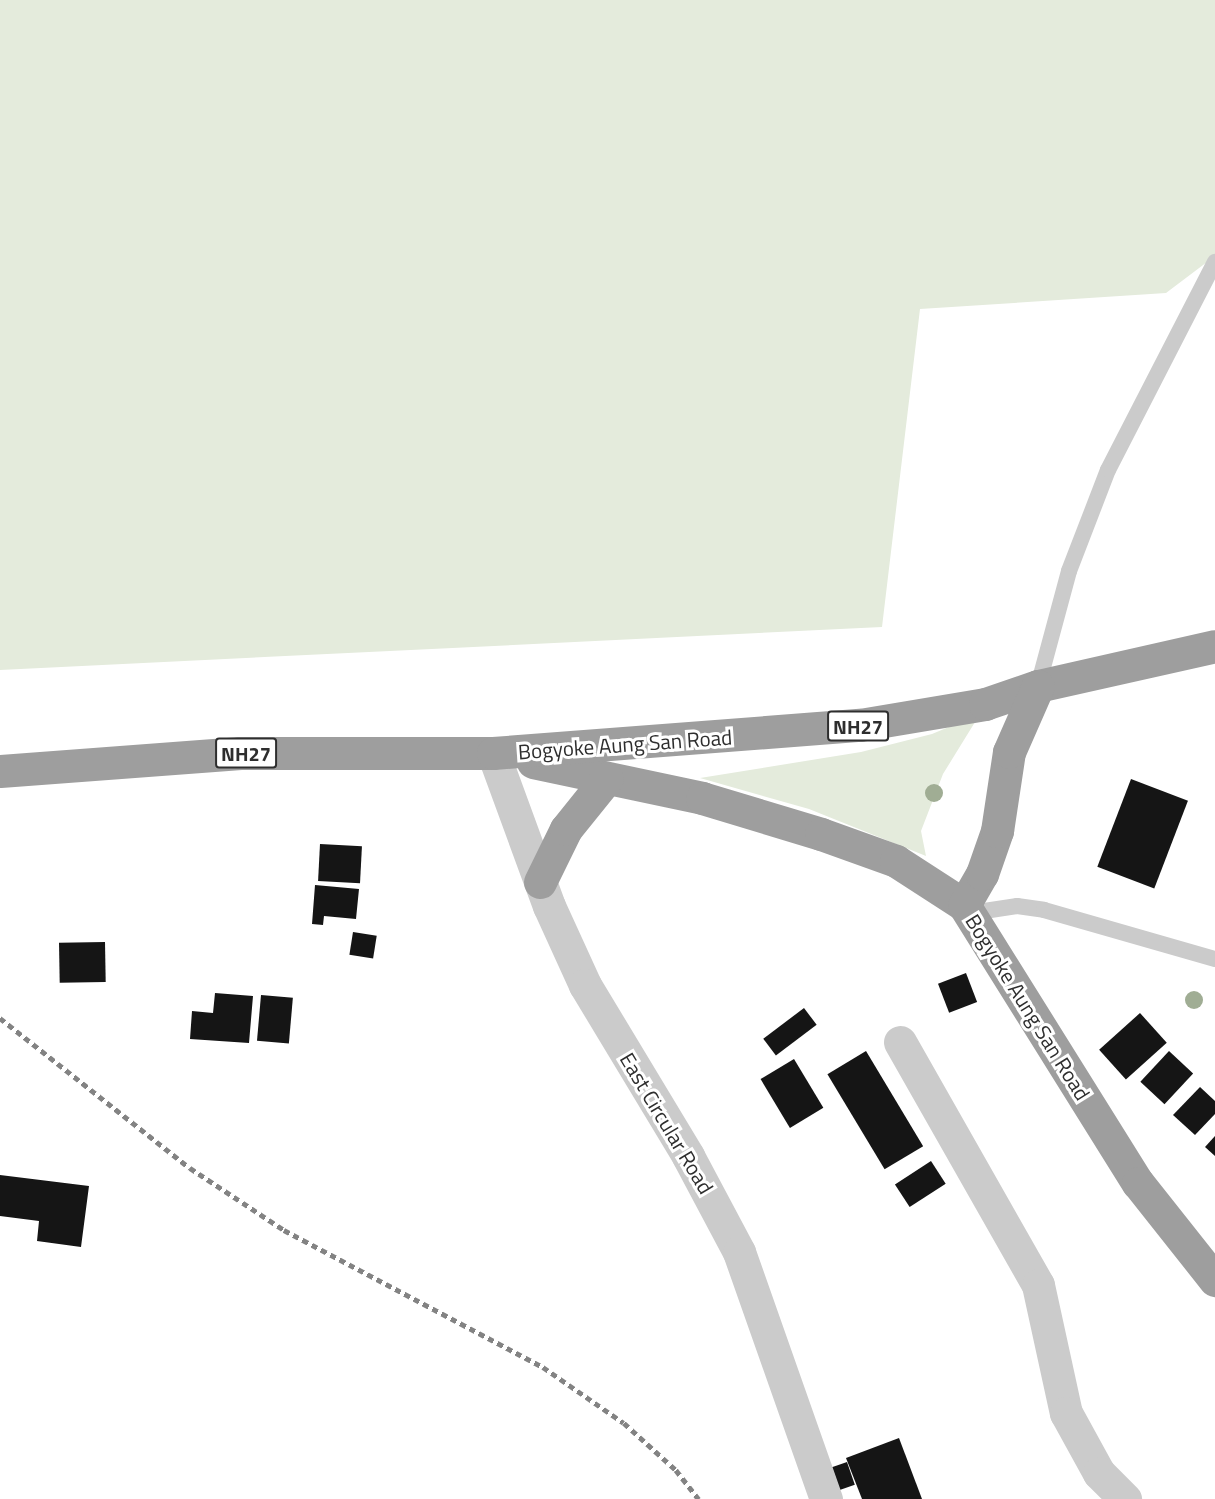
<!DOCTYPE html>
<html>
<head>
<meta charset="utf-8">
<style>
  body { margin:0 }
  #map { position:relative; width:1215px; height:1499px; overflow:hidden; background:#fff; font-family:"Titillium Web",sans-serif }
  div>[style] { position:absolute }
  .green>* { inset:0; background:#e4ebdc }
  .building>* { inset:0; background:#151515; transform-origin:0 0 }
  .service>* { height:16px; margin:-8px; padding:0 8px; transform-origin:8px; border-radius:8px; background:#cbcbcb }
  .minor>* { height:33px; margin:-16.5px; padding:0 16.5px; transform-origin:16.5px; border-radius:16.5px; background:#cbcbcb }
  .tertiary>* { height:33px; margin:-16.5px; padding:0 16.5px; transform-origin:16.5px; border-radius:16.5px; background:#cbcbcb }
  .trunk>* { height:33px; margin:-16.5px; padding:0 16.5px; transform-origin:16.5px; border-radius:16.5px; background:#9e9e9e }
  .rail>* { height:4.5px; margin-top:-2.25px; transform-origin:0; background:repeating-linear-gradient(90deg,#838383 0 6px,transparent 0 10.5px) }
  .trees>* { width:18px; height:18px; margin:-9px; border-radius:50%; background:#a0ad94 }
  span { translate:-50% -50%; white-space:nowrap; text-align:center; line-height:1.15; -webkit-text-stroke:6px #fff; paint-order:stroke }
  .shield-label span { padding:2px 4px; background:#fff; border:2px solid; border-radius:4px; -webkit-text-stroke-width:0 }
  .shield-label { font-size:20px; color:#2e2e2e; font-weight:700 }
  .street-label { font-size:21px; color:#2e2e2e }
</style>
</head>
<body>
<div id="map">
  <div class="green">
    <i style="clip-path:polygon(0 0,1215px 0,1215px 256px,1166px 293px,920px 309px,882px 627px,0 670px)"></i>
    <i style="clip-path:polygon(980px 714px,943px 774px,921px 831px,926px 856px,809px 809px,700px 778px,861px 752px,932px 734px)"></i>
  </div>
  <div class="building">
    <i style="left:1131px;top:779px;width:61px;height:94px;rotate:21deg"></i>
    <i style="left:320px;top:844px;width:42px;height:37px;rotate:3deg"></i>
    <i style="clip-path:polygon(315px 885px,359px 889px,356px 919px,324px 916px,323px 925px,312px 924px)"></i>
    <i style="left:353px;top:932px;width:24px;height:23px;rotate:9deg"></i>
    <i style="left:105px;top:942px;width:40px;height:46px;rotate:89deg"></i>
    <i style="left:966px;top:973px;width:31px;height:30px;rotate:69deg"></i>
    <i style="clip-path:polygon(215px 993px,253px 996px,249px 1043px,190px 1039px,192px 1011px,213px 1013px)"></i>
    <i style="left:261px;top:995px;width:32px;height:46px;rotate:5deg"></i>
    <i style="left:804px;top:1008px;width:21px;height:51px;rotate:53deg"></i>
    <i style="left:1140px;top:1013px;width:40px;height:55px;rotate:48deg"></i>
    <i style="left:866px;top:1051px;width:111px;height:45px;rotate:59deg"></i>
    <i style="left:1169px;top:1051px;width:33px;height:42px;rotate:43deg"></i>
    <i style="left:794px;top:1059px;width:57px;height:39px;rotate:59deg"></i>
    <i style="clip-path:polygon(1200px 1087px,1215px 1101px,1215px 1114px,1195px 1135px,1173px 1115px)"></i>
    <i style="clip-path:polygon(1215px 1136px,1215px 1156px,1205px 1147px)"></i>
    <i style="left:931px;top:1161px;width:27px;height:43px;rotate:57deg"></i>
    <i style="clip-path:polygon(0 1175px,89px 1186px,81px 1247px,37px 1241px,39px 1221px,0 1216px)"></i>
    <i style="clip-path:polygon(899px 1438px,922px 1499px,862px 1499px,846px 1458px)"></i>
    <i style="left:847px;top:1462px;width:24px;height:16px;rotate:71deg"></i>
  </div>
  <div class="service">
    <i style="left:1038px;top:686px;width:119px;rotate:-74.9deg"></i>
    <i style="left:1069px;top:571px;width:108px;rotate:-68.9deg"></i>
    <i style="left:1108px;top:470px;width:234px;rotate:-62.8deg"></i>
    <i style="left:971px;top:913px;width:47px;rotate:-8.7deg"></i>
    <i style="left:1017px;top:906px;width:27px;rotate:8deg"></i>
    <i style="left:1044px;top:910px;width:178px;rotate:16deg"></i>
  </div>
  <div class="minor">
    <i style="left:900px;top:1042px;width:279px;rotate:60.4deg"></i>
    <i style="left:1038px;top:1285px;width:131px;rotate:77.7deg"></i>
    <i style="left:1066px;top:1413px;width:68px;rotate:61.2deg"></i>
    <i style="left:1099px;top:1473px;width:37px;rotate:45deg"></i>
  </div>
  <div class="tertiary">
    <i style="left:493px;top:753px;width:163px;rotate:69.9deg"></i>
    <i style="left:549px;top:906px;width:87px;rotate:65.5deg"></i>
    <i style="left:585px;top:985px;width:200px;rotate:58.9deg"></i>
    <i style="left:688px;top:1156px;width:109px;rotate:62deg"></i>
    <i style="left:739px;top:1252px;width:262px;rotate:70.6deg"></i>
  </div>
  <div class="trunk">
    <i style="left:533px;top:762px;width:173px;rotate:12deg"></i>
    <i style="left:702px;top:798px;width:124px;rotate:16.8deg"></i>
    <i style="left:821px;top:834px;width:80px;rotate:19.8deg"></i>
    <i style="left:896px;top:861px;width:81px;rotate:32.9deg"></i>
    <i style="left:964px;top:905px;width:328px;rotate:58deg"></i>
    <i style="left:1138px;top:1183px;width:124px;rotate:51.6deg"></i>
    <i style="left:0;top:771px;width:241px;rotate:-4.3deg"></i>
    <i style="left:240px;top:753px;width:253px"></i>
    <i style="left:493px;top:753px;width:368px;rotate:-4.4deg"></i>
    <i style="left:860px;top:725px;width:127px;rotate:-9.5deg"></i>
    <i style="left:985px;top:704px;width:56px;rotate:-18.8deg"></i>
    <i style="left:1038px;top:686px;width:181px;rotate:-12.7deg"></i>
    <i style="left:540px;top:882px;width:59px;rotate:-63.9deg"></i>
    <i style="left:566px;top:829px;width:65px;rotate:-51.2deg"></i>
    <i style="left:964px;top:905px;width:36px;rotate:-60deg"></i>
    <i style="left:982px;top:874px;width:46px;rotate:-70.8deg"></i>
    <i style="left:997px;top:831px;width:80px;rotate:-81.4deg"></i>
    <i style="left:1009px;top:752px;width:72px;rotate:-66.3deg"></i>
  </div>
  <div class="rail">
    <i style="left:0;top:1018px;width:242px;rotate:38.3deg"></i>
    <i style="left:190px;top:1168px;width:113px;rotate:33.4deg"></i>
    <i style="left:284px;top:1230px;width:293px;rotate:27.9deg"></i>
    <i style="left:543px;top:1367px;width:98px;rotate:34.7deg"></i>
    <i style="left:624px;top:1423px;width:70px;rotate:42.1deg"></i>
    <i style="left:676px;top:1470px;width:37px;rotate:52deg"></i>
  </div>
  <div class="trees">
    <i style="left:934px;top:793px"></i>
    <i style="left:1194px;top:1000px"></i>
  </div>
  <div class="shield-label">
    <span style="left:858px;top:726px">NH27</span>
    <span style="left:246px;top:753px">NH27</span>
  </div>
  <div class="street-label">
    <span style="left:625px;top:744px;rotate:-4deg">Bogyoke Aung San Road</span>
    <span style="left:1028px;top:1007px;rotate:58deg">Bogyoke Aung San Road</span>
    <span style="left:667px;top:1123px;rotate:59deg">East Circular Road</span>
  </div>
</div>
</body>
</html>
